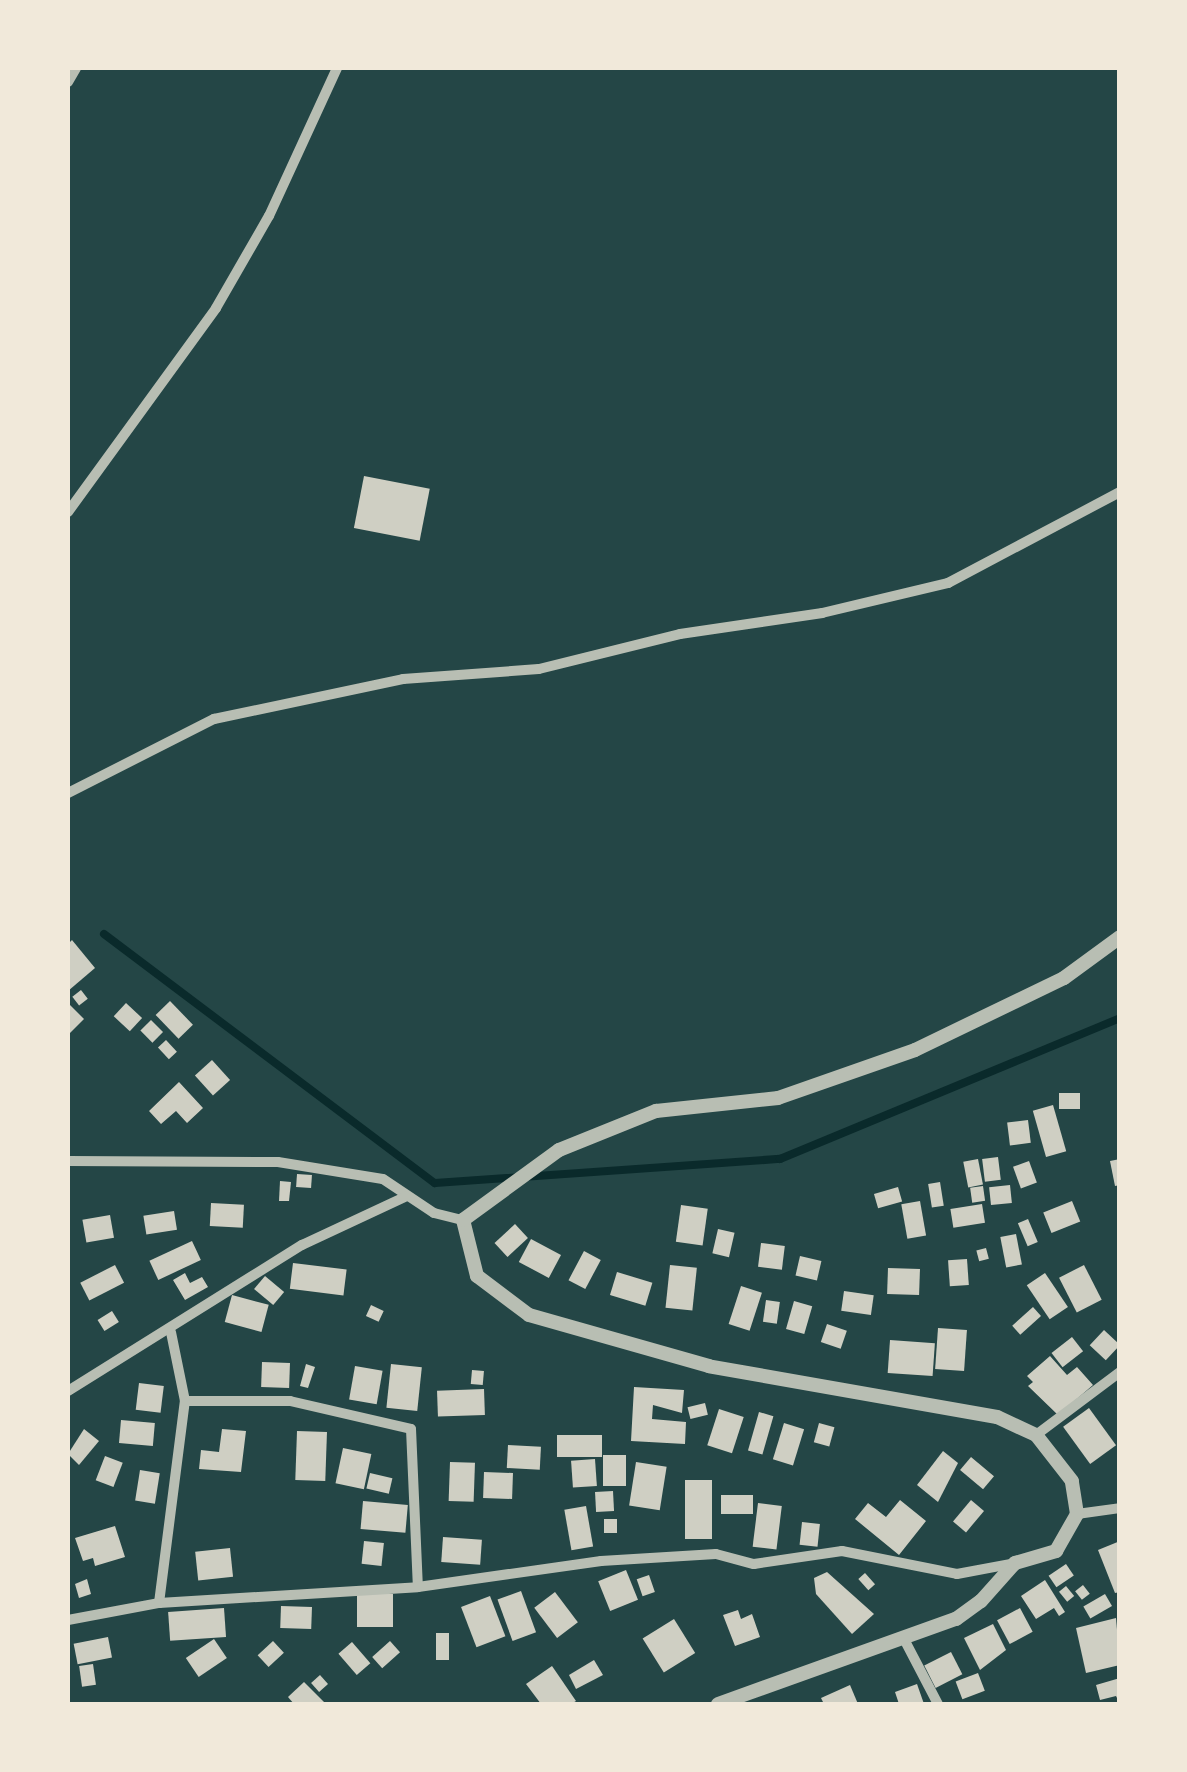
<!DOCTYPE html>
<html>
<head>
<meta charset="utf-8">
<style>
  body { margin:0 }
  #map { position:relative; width:1187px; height:1772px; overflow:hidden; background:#0f3d3e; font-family:Quicksand,sans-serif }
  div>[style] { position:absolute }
  .green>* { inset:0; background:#244646; transform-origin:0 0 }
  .stream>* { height:8px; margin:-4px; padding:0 4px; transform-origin:4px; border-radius:4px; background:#0a2a2b }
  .building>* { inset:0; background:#cfcfc3; transform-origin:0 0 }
  .minor>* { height:10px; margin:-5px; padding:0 5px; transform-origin:5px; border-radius:5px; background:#b8beb3 }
  .tertiary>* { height:14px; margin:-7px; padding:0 7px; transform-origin:7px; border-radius:7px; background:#b8beb3 }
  span { translate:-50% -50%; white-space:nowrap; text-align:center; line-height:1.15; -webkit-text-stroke:8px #f1e9da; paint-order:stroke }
  .frame { position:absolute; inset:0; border:70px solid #f1e9da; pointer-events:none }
</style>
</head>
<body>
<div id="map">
  <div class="green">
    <i style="left:68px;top:68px;width:1051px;height:1636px"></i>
  </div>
  <div class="stream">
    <i style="left:104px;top:934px;width:414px;rotate:37deg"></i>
    <i style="left:435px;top:1183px;width:346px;rotate:-4deg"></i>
    <i style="left:780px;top:1159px;width:368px;rotate:-22.5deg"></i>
  </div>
  <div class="building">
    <i style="left:364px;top:476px;width:67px;height:53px;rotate:11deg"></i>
    <i style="clip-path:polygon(72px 940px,95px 968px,68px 991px,68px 944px)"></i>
    <i style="left:81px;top:990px;width:11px;height:11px;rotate:52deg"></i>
    <i style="left:170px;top:1001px;width:33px;height:20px;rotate:46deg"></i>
    <i style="clip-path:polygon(68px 1003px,84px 1019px,69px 1034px,68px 1033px)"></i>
    <i style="left:126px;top:1003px;width:22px;height:18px;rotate:43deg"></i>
    <i style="left:151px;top:1020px;width:17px;height:15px;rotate:45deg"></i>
    <i style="left:166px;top:1040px;width:16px;height:11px;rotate:47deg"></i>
    <i style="left:212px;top:1060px;width:27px;height:23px;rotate:48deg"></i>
    <i style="clip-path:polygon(179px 1082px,203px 1108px,187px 1123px,176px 1111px,161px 1124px,149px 1111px)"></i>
    <i style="left:1080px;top:1093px;width:16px;height:21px;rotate:90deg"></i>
    <i style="left:1053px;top:1105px;width:48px;height:21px;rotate:74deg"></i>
    <i style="left:1028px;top:1120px;width:23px;height:21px;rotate:83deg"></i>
    <i style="left:998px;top:1157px;width:23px;height:16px;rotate:83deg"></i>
    <i style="left:978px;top:1159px;width:26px;height:15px;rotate:79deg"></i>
    <i style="clip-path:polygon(1120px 1159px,1120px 1185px,1115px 1186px,1110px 1161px)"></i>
    <i style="left:1029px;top:1161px;width:23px;height:17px;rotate:70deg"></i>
    <i style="left:297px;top:1174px;width:15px;height:13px;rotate:4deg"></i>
    <i style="clip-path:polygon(280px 1181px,291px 1182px,289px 1201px,279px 1201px)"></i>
    <i style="left:940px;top:1182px;width:24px;height:12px;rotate:81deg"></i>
    <i style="left:1010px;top:1185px;width:18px;height:21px;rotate:84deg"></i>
    <i style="left:983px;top:1186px;width:15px;height:13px;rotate:82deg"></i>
    <i style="left:898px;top:1187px;width:15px;height:25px;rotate:74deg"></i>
    <i style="left:920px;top:1201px;width:35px;height:19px;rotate:80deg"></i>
    <i style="left:1072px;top:1201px;width:22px;height:31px;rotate:68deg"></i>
    <i style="left:211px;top:1203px;width:33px;height:23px;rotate:3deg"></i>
    <i style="left:982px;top:1204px;width:19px;height:32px;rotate:81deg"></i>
    <i style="left:681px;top:1205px;width:27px;height:37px;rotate:8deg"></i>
    <i style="left:174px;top:1211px;width:19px;height:31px;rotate:81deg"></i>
    <i style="left:110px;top:1215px;width:23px;height:28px;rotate:80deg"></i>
    <i style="left:1028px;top:1219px;width:25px;height:11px;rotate:67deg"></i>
    <i style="left:515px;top:1224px;width:19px;height:28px;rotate:47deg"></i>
    <i style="left:718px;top:1229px;width:17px;height:25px;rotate:13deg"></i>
    <i style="left:1016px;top:1234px;width:31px;height:16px;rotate:79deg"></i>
    <i style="left:531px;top:1239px;width:34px;height:26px;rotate:28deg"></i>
    <i style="left:192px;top:1241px;width:21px;height:47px;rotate:65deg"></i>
    <i style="left:761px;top:1243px;width:24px;height:24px;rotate:7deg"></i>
    <i style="left:986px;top:1248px;width:11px;height:10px;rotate:75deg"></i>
    <i style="left:584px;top:1251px;width:19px;height:33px;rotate:28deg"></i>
    <i style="left:800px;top:1256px;width:22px;height:20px;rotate:13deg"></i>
    <i style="left:967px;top:1259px;width:26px;height:19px;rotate:86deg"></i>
    <i style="left:293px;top:1263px;width:54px;height:26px;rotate:7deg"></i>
    <i style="left:115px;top:1265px;width:20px;height:39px;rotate:63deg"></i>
    <i style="left:670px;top:1265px;width:27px;height:43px;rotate:6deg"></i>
    <i style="left:1084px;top:1265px;width:39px;height:28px;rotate:63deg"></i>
    <i style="left:888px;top:1268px;width:32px;height:26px;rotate:2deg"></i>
    <i style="left:617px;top:1272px;width:37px;height:24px;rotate:17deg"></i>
    <i style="clip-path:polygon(185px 1273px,190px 1283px,202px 1277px,208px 1287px,185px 1300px,173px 1280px)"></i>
    <i style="left:1045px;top:1273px;width:41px;height:22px;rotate:56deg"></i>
    <i style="left:265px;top:1276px;width:25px;height:17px;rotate:40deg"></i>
    <i style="left:741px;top:1286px;width:22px;height:40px;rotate:18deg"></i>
    <i style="left:844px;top:1291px;width:30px;height:20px;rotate:8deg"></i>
    <i style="left:232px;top:1295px;width:38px;height:28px;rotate:15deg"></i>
    <i style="left:766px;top:1300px;width:14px;height:22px;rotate:8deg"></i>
    <i style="left:794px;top:1301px;width:19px;height:29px;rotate:16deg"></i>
    <i style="left:371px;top:1305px;width:14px;height:12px;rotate:25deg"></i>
    <i style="left:1033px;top:1307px;width:12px;height:28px;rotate:48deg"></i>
    <i style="left:112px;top:1311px;width:13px;height:17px;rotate:58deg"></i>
    <i style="left:827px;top:1324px;width:21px;height:19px;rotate:19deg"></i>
    <i style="left:938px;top:1328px;width:29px;height:41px;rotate:4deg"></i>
    <i style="left:1104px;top:1330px;width:22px;height:21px;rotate:43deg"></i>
    <i style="left:1072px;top:1337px;width:18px;height:26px;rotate:52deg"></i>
    <i style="left:890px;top:1340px;width:45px;height:33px;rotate:4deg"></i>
    <i style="clip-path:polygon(1050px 1356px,1067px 1375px,1077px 1367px,1093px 1385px,1058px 1415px,1028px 1386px,1033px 1382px,1027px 1376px)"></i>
    <i style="left:262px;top:1362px;width:28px;height:25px;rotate:2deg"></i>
    <i style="clip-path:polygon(306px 1364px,315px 1367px,308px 1388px,300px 1386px)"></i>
    <i style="left:391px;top:1364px;width:31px;height:44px;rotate:6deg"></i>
    <i style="left:355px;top:1366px;width:28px;height:34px;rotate:10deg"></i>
    <i style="left:472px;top:1370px;width:12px;height:14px;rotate:5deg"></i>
    <i style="left:139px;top:1383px;width:25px;height:27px;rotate:7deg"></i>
    <i style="clip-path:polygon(634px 1387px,684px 1390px,682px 1413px,653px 1405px,652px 1419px,686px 1422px,685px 1444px,631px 1441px)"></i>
    <i style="left:484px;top:1389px;width:26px;height:47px;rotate:88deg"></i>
    <i style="left:705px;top:1403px;width:12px;height:18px;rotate:76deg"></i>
    <i style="left:1089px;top:1408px;width:46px;height:32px;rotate:54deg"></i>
    <i style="left:719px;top:1409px;width:26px;height:38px;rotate:18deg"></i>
    <i style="left:759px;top:1412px;width:15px;height:40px;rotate:16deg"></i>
    <i style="left:121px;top:1420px;width:34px;height:23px;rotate:5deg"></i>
    <i style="left:784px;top:1423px;width:21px;height:38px;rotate:17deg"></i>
    <i style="left:819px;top:1423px;width:16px;height:20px;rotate:15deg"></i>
    <i style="clip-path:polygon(84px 1429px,99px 1441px,79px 1465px,68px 1454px)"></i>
    <i style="clip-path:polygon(222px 1429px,246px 1431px,241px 1472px,199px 1469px,201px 1450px,219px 1452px)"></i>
    <i style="left:297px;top:1431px;width:30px;height:49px;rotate:2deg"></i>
    <i style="left:602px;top:1435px;width:22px;height:45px;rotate:90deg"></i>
    <i style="left:508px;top:1445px;width:33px;height:23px;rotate:3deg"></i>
    <i style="left:343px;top:1448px;width:29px;height:36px;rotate:12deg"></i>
    <i style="clip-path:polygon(943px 1451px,958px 1463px,938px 1502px,917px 1485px)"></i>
    <i style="left:603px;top:1455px;width:23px;height:31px"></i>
    <i style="left:105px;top:1456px;width:19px;height:26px;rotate:21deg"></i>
    <i style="left:971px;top:1457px;width:30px;height:17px;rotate:40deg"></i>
    <i style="left:595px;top:1459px;width:27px;height:24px;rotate:86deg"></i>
    <i style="left:450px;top:1462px;width:25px;height:39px;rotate:2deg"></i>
    <i style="left:636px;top:1462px;width:31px;height:44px;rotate:9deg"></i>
    <i style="left:140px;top:1470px;width:20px;height:31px;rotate:9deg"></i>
    <i style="left:484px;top:1472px;width:29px;height:26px;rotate:2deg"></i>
    <i style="left:370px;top:1473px;width:23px;height:16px;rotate:13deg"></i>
    <i style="left:685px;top:1480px;width:27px;height:59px"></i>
    <i style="left:613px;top:1491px;width:20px;height:18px;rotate:87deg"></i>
    <i style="left:721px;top:1495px;width:32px;height:19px"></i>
    <i style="clip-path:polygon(900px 1500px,926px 1521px,899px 1555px,855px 1519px,868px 1503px,886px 1517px)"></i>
    <i style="left:971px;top:1500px;width:17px;height:28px;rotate:40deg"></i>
    <i style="left:363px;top:1501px;width:45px;height:28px;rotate:5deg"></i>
    <i style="left:758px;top:1503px;width:24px;height:44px;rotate:7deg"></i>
    <i style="left:586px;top:1506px;width:41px;height:22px;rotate:80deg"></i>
    <i style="left:604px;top:1519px;width:13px;height:14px"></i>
    <i style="left:802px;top:1522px;width:18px;height:23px;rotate:6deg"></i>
    <i style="clip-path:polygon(115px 1526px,125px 1557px,95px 1566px,93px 1558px,83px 1561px,75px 1538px)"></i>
    <i style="left:443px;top:1537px;width:39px;height:25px;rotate:4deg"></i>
    <i style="left:364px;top:1541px;width:20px;height:23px;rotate:6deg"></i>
    <i style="clip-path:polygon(1120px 1541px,1120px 1592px,1115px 1593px,1098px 1550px)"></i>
    <i style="left:230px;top:1548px;width:29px;height:35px;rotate:84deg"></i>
    <i style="left:1066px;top:1564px;width:14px;height:21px;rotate:56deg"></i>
    <i style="left:626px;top:1570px;width:32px;height:30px;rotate:68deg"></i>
    <i style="clip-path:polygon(827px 1572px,874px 1614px,852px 1634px,816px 1594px,814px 1578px)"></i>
    <i style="left:865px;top:1573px;width:15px;height:9px;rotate:48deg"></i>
    <i style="left:649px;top:1575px;width:18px;height:13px;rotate:71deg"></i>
    <i style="clip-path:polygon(87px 1579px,91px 1594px,79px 1598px,75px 1584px)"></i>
    <i style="clip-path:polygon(1045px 1580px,1065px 1612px,1059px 1616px,1054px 1608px,1036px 1619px,1021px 1596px)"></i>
    <i style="left:1083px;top:1585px;width:11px;height:10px;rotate:52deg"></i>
    <i style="left:1066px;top:1586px;width:13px;height:9px;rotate:51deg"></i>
    <i style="left:521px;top:1591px;width:44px;height:25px;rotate:70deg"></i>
    <i style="left:555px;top:1592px;width:38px;height:26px;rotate:53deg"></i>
    <i style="left:393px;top:1594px;width:33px;height:36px;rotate:90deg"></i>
    <i style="left:1105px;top:1594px;width:14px;height:25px;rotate:60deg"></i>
    <i style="left:490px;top:1596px;width:43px;height:31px;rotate:69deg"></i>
    <i style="left:281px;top:1606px;width:31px;height:22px;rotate:2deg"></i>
    <i style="left:224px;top:1608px;width:29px;height:56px;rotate:86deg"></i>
    <i style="left:1020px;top:1608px;width:27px;height:26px;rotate:62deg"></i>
    <i style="clip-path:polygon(738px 1610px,741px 1619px,752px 1614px,760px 1637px,735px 1646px,723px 1615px)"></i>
    <i style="clip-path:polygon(1116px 1618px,1120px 1665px,1086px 1673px,1076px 1628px)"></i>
    <i style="left:674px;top:1619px;width:40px;height:37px;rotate:58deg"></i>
    <i style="clip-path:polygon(993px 1624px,1006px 1650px,980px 1670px,964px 1638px)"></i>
    <i style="left:436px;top:1633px;width:13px;height:27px"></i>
    <i style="left:108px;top:1637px;width:21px;height:35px;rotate:79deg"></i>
    <i style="left:214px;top:1639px;width:23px;height:34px;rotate:56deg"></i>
    <i style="left:273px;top:1641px;width:16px;height:21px;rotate:47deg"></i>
    <i style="left:390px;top:1641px;width:15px;height:24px;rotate:48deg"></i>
    <i style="left:352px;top:1642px;width:28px;height:18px;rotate:49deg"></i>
    <i style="left:951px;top:1652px;width:25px;height:30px;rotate:63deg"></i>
    <i style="clip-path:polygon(594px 1660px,603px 1675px,576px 1689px,569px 1675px)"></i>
    <i style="left:93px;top:1664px;width:21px;height:14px;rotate:82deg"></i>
    <i style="clip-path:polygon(552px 1666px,576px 1701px,571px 1704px,541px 1704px,526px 1684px)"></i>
    <i style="left:978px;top:1673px;width:19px;height:24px;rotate:69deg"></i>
    <i style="left:320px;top:1675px;width:12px;height:12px;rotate:48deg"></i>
    <i style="clip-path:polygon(1120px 1678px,1120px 1704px,1116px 1696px,1100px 1700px,1096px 1685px)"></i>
    <i style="clip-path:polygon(304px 1682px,326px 1704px,294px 1704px,288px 1697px)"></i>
    <i style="clip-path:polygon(917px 1684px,924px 1704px,899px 1704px,895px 1692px)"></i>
    <i style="clip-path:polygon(850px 1685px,858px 1704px,824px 1704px,821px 1698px)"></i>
  </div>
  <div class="minor">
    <i style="left:68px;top:82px;width:16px;rotate:-60deg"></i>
    <i style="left:68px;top:512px;width:252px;rotate:-54deg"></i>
    <i style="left:216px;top:308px;width:106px;rotate:-60.1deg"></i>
    <i style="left:269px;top:216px;width:163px;rotate:-65.3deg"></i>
    <i style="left:68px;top:793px;width:164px;rotate:-26.9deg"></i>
    <i style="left:214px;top:719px;width:193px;rotate:-11.9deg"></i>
    <i style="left:403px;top:679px;width:136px;rotate:-4.2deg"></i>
    <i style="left:539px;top:669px;width:145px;rotate:-13.9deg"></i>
    <i style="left:680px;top:634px;width:144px;rotate:-8.4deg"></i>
    <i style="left:822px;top:613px;width:130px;rotate:-13.4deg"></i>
    <i style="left:948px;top:583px;width:195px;rotate:-27.9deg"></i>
    <i style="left:68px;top:1161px;width:210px;rotate:0.3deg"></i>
    <i style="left:278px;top:1162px;width:106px;rotate:9.2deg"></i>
    <i style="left:383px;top:1179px;width:61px;rotate:33.7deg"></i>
    <i style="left:434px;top:1213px;width:30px;rotate:14deg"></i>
    <i style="left:68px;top:1391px;width:276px;rotate:-32deg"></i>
    <i style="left:302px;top:1245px;width:114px;rotate:-25deg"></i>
    <i style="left:185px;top:1401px;width:105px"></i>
    <i style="left:290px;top:1401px;width:124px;rotate:13deg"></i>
    <i style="left:411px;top:1429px;width:158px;rotate:87.5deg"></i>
    <i style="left:1036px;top:1435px;width:105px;rotate:-36.9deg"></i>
    <i style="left:1077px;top:1514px;width:43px;rotate:-7.9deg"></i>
    <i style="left:159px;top:1603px;width:204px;rotate:-82.7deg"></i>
    <i style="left:185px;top:1401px;width:70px;rotate:-101.5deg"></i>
    <i style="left:68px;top:1620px;width:93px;rotate:-10.6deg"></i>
    <i style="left:159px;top:1603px;width:259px;rotate:-3.5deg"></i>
    <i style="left:418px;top:1587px;width:185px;rotate:-8.1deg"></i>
    <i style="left:601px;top:1561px;width:115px;rotate:-3.5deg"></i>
    <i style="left:716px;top:1554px;width:39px;rotate:15deg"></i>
    <i style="left:754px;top:1564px;width:89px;rotate:-8.4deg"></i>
    <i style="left:842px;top:1551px;width:117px;rotate:11.3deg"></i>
    <i style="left:957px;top:1574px;width:59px;rotate:-10.7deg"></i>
    <i style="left:904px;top:1639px;width:73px;rotate:62.4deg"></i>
  </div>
  <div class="tertiary">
    <i style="left:718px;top:1704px;width:253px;rotate:-19.7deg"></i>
    <i style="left:956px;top:1619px;width:31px;rotate:-36deg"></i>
    <i style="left:981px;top:1601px;width:51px;rotate:-48.2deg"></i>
    <i style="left:1015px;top:1563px;width:43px;rotate:-16.3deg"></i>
    <i style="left:1056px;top:1551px;width:43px;rotate:-60.4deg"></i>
    <i style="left:1077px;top:1514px;width:33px;rotate:-99deg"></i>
    <i style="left:1072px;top:1481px;width:58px;rotate:-128deg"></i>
    <i style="left:1036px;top:1435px;width:43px;rotate:-155.2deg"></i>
    <i style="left:997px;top:1417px;width:292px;rotate:-170deg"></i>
    <i style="left:709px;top:1366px;width:187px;rotate:-164.2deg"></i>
    <i style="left:529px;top:1315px;width:65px;rotate:-143.1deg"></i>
    <i style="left:477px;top:1276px;width:58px;rotate:-104deg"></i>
    <i style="left:463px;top:1220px;width:119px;rotate:-36.1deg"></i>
    <i style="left:559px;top:1150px;width:105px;rotate:-21.9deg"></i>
    <i style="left:656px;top:1111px;width:123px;rotate:-6.1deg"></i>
    <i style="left:778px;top:1098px;width:145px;rotate:-19.3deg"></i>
    <i style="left:915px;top:1050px;width:165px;rotate:-25.8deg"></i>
    <i style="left:1064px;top:978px;width:69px;rotate:-36.2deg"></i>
  </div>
  <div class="frame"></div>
</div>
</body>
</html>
